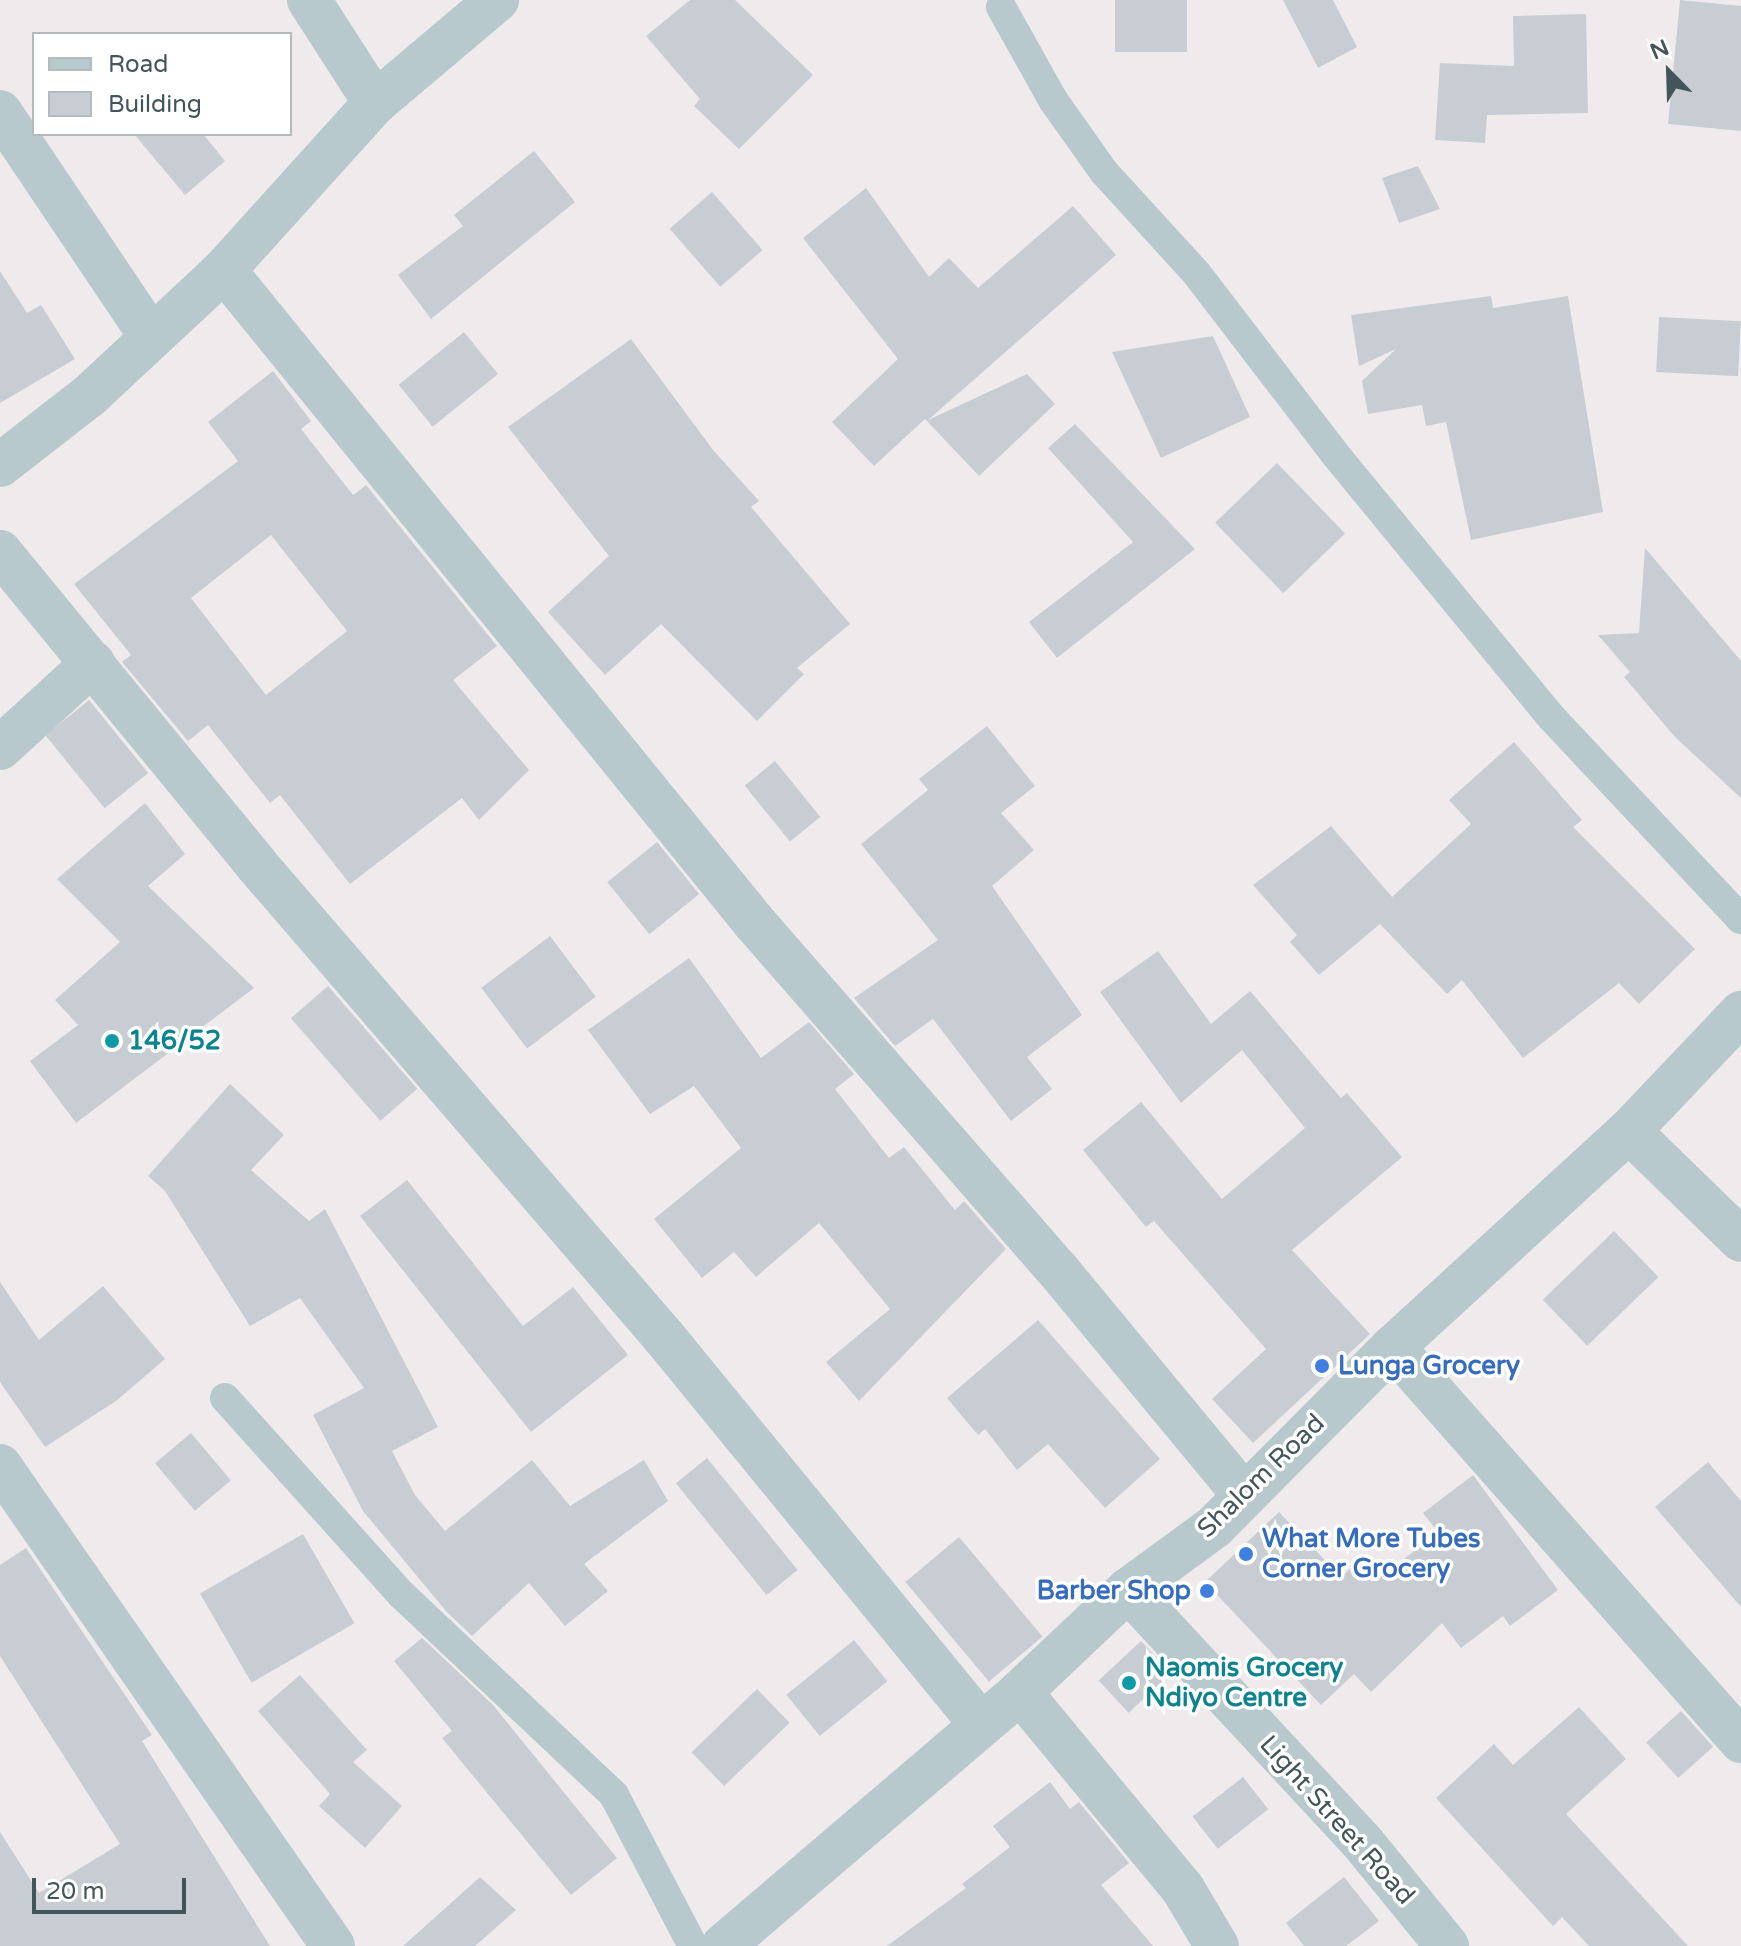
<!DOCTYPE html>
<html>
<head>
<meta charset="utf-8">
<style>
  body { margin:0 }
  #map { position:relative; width:1741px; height:1946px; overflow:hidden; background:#efebec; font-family:"Varela Round",sans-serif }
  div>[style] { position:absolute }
  .building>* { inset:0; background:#c7cdd2; transform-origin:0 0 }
  .lane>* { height:30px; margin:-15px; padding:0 15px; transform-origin:15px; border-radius:15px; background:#b8c9cd }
  .street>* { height:44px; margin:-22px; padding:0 22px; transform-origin:22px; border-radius:22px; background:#b8c9cd }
  .dots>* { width:22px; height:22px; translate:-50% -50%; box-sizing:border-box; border:4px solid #fff; border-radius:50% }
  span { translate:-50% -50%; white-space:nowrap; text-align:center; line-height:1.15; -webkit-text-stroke:7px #fff; paint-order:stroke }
  .culture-label { font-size:26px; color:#0d838f; font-weight:700 }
  .left { translate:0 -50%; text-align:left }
  .shop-label { font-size:26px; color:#366cbe; font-weight:700 }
  .right { translate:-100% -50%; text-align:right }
  .street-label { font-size:26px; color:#42555b }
  .legend { position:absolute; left:32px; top:32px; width:260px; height:104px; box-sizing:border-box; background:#fff; border:2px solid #b3bbbd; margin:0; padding:10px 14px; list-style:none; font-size:24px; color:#42555b }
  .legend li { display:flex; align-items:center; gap:16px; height:40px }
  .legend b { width:40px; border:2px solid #b3bbbd }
  .north { position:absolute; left:1629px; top:32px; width:80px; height:80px; -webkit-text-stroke:6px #fff; paint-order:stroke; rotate:337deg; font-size:22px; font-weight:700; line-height:32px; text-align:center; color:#42555b }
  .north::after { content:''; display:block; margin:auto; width:28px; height:36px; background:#42555b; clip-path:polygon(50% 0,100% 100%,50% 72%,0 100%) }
  .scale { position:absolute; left:32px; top:1878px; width:154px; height:36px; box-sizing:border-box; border:4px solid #42555b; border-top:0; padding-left:10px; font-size:24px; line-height:28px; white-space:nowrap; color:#42555b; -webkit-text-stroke:6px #fff; paint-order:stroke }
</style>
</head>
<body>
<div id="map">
  <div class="building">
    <i style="clip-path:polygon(690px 0,735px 0,813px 75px,739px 149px,694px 106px,700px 99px,646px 36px)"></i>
    <i style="left:1115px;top:0;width:72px;height:52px"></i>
    <i style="clip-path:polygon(1283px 0,1333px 0,1357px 47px,1318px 68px)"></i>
    <i style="clip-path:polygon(1680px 0,1741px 6px,1741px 131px,1668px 124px)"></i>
    <i style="clip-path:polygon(1586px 14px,1588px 113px,1487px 115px,1485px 143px,1435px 140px,1440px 63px,1514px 66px,1513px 16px)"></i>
    <i style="clip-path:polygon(134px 134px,203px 134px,225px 161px,185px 195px)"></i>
    <i style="clip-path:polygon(534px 151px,575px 202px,431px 319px,398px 275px,463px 226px,454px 215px)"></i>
    <i style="clip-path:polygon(1418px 166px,1440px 209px,1399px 223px,1382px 178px)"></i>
    <i style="clip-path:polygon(866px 188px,929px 277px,949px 258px,978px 288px,1073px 206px,1116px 255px,928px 420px,1027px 374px,1055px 404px,979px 476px,925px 419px,874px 466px,832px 422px,898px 359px,803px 238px)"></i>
    <i style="left:712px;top:192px;width:77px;height:56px;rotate:49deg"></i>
    <i style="clip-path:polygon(0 271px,27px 313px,41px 305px,75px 359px,0 403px)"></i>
    <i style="clip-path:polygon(1491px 296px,1493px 308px,1568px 296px,1603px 512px,1471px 540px,1446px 422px,1426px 426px,1422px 405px,1368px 414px,1362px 381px,1396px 349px,1359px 366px,1351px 315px)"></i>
    <i style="left:1659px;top:317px;width:82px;height:55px;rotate:3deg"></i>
    <i style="left:464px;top:332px;width:54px;height:84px;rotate:51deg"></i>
    <i style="clip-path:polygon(1213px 336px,1250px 417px,1161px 458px,1112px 352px)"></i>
    <i style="clip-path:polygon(631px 339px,713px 450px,759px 501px,751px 507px,850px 624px,797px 668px,804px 674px,757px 721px,661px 624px,605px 675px,548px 612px,609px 556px,508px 427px)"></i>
    <i style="clip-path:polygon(evenodd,273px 371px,311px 421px,301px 429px,353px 495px,366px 485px,497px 646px,453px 680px,529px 770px,479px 820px,462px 798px,350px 884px,280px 795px,270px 803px,208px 725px,188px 741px,122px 662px,131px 655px,74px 584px,238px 461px,208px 422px,273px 371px,271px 535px,347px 631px,266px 695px,191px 598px,271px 535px)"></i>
    <i style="clip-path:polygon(1075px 424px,1195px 549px,1057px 658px,1029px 622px,1133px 542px,1048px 448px)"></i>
    <i style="left:1277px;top:463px;width:98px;height:86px;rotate:46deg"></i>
    <i style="clip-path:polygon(1645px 548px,1741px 661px,1741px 798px,1675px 737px,1624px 677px,1630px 672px,1598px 635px,1639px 633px)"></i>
    <i style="left:89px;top:700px;width:94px;height:56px;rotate:51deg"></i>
    <i style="clip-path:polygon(987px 726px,1035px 786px,1001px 813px,1034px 850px,992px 886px,1082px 1015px,1027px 1057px,1052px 1089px,1011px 1121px,933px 1019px,895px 1046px,854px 998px,938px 940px,861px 844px,928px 790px,919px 779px)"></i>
    <i style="clip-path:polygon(1514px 742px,1582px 820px,1573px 827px,1695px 949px,1639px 1004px,1619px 983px,1523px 1058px,1462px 980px,1447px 994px,1380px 924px,1319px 975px,1290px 942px,1297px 935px,1253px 885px,1331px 826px,1392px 897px,1471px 824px,1449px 800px)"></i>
    <i style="left:775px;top:761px;width:72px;height:39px;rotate:51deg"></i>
    <i style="clip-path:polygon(145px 803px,185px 854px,148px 886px,254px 988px,76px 1123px,30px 1061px,78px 1025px,55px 1000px,120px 942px,57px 879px)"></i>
    <i style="left:657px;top:842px;width:67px;height:64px;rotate:51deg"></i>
    <i style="left:550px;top:936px;width:76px;height:86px;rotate:53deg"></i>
    <i style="clip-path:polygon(1158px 951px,1211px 1024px,1250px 991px,1341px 1098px,1347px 1093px,1402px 1157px,1292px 1250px,1370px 1334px,1253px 1443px,1212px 1399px,1266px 1349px,1154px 1221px,1146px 1227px,1083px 1150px,1141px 1102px,1222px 1199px,1305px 1128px,1242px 1050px,1181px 1103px,1100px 992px)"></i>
    <i style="clip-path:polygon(689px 958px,761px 1058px,809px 1022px,854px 1074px,835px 1089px,889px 1158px,904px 1147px,955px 1210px,964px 1201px,1006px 1249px,859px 1401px,826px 1362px,890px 1309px,819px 1223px,756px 1277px,734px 1252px,702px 1278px,654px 1219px,741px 1148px,694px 1086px,650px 1114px,588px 1030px)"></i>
    <i style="left:328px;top:986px;width:136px;height:49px;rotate:49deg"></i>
    <i style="clip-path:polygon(230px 1084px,284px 1135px,251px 1170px,309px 1221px,325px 1209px,438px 1427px,392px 1451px,415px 1495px,445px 1531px,532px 1460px,570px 1506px,644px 1460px,668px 1501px,584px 1564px,608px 1591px,565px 1626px,529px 1583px,472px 1636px,446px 1611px,363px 1511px,313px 1415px,364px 1388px,300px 1298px,250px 1326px,165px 1191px,148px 1176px)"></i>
    <i style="clip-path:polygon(407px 1180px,523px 1326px,573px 1287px,628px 1355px,531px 1432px,360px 1216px)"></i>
    <i style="left:1614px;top:1231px;width:64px;height:99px;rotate:46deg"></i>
    <i style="clip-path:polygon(0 1282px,39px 1340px,103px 1286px,165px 1359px,116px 1401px,45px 1447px,0 1382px)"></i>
    <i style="clip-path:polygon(1038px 1320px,1160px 1459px,1105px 1508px,1048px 1444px,1017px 1470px,985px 1429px,978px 1435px,947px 1398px)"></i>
    <i style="left:191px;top:1433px;width:62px;height:47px;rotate:50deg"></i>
    <i style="left:707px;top:1458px;width:144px;height:40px;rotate:51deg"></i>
    <i style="clip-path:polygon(1708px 1462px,1741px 1501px,1741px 1607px,1655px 1507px)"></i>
    <i style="clip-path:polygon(1473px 1475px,1558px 1590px,1510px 1626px,1503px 1616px,1461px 1648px,1442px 1623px,1371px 1692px,1354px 1674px,1321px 1705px,1205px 1582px,1279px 1512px,1341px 1577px,1355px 1564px,1372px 1582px,1439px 1533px,1423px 1513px)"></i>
    <i style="left:303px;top:1534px;width:103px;height:119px;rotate:60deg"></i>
    <i style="left:959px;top:1537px;width:130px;height:70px;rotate:50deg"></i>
    <i style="clip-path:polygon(26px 1548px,152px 1735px,142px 1741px,270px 1946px,0 1946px,0 1832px,39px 1893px,120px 1844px,0 1656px,0 1565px)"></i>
    <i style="clip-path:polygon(422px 1638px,493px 1705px,617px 1858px,571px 1895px,442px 1738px,452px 1731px,394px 1661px)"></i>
    <i style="left:854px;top:1640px;width:53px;height:87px;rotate:51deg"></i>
    <i style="left:1141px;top:1641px;width:44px;height:58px;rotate:47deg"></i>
    <i style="clip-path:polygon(300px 1675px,367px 1750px,353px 1762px,402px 1806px,365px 1848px,319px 1806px,330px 1794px,258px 1711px)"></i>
    <i style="left:757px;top:1689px;width:47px;height:91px;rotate:46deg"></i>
    <i style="clip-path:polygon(1579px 1707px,1626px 1759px,1566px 1814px,1688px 1946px,1589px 1946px,1562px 1917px,1553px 1926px,1436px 1798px,1494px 1744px,1513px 1765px)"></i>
    <i style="left:1681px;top:1711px;width:48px;height:47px;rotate:48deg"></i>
    <i style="left:1243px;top:1777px;width:41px;height:64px;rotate:52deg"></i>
    <i style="clip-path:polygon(1050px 1782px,1070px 1809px,1079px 1802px,1129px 1863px,1101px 1885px,1153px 1946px,887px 1946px,966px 1888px,962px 1884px,1010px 1847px,993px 1826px)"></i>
    <i style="clip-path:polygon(480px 1877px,516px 1910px,475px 1946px,403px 1946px)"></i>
    <i style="clip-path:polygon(1344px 1877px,1379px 1921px,1346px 1946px,1304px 1946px,1286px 1923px)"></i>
  </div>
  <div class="lane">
    <i style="left:1001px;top:7px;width:107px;rotate:60.8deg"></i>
    <i style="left:1053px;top:100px;width:88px;rotate:54.7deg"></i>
    <i style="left:1104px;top:172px;width:138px;rotate:47.6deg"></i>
    <i style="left:1197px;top:274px;width:227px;rotate:52.5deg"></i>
    <i style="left:1335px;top:454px;width:342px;rotate:50.6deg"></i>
    <i style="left:1552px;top:718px;width:276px;rotate:46.8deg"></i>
    <i style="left:225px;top:1398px;width:265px;rotate:48.1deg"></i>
    <i style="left:402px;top:1595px;width:291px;rotate:43.3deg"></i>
    <i style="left:614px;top:1795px;width:170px;rotate:62.4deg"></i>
  </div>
  <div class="street">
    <i style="left:309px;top:0;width:122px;rotate:57.3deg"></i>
    <i style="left:0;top:112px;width:269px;rotate:56.1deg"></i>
    <i style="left:224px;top:270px;width:840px;rotate:50.89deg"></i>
    <i style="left:754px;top:922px;width:461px;rotate:48.9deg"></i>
    <i style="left:1057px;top:1269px;width:293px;rotate:50.4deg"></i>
    <i style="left:0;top:465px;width:113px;rotate:-37.8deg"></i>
    <i style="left:89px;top:396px;width:185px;rotate:-43deg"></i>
    <i style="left:224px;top:270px;width:225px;rotate:-47.9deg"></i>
    <i style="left:375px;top:103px;width:160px;rotate:-40.2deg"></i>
    <i style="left:0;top:552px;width:404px;rotate:50.6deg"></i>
    <i style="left:256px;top:864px;width:625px;rotate:49.22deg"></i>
    <i style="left:664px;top:1337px;width:499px;rotate:50.7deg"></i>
    <i style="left:0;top:748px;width:126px;rotate:-42.4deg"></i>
    <i style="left:1629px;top:1131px;width:156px;rotate:44.2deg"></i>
    <i style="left:1393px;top:1347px;width:526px;rotate:48.55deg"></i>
    <i style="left:0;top:1466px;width:584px;rotate:55.25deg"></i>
    <i style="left:1128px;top:1590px;width:345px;rotate:47.1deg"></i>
    <i style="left:1363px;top:1843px;width:133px;rotate:50.8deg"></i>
    <i style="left:1020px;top:1692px;width:256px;rotate:50.4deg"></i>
    <i style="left:1183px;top:1889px;width:66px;rotate:59.2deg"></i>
    <i style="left:723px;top:1946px;width:391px;rotate:-40.5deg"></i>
    <i style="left:1020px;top:1692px;width:149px;rotate:-43.4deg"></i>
    <i style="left:1128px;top:1590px;width:107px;rotate:-36.2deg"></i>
    <i style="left:1214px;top:1527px;width:254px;rotate:-45.2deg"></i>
    <i style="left:1393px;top:1347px;width:320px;rotate:-42.5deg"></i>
    <i style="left:1629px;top:1131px;width:163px;rotate:-46.5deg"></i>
  </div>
  <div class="dots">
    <i style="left:112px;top:1041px;background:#0f9aa8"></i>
    <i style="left:1322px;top:1366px;background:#3f7fe0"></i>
    <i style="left:1246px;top:1554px;background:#3f7fe0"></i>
    <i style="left:1207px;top:1591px;background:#3f7fe0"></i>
    <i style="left:1129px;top:1683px;background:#0f9aa8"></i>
  </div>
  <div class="culture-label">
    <span class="left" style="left:128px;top:1041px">146/52</span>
    <span class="left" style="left:1145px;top:1683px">Naomis Grocery<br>Ndiyo Centre</span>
  </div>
  <div class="shop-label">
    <span class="left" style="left:1338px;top:1366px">Lunga Grocery</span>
    <span class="left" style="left:1262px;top:1554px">What More Tubes<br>Corner Grocery</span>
    <span class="right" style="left:1191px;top:1591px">Barber Shop</span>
  </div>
  <div class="street-label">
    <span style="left:1261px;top:1476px;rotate:-44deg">Shalom Road</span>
    <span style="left:1337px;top:1820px;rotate:48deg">Light Street Road</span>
  </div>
  <ul class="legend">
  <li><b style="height:10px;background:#b8c9cd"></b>Road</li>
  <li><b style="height:22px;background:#c7cdd2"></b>Building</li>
  </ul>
  <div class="north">N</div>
  <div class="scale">20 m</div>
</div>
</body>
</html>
